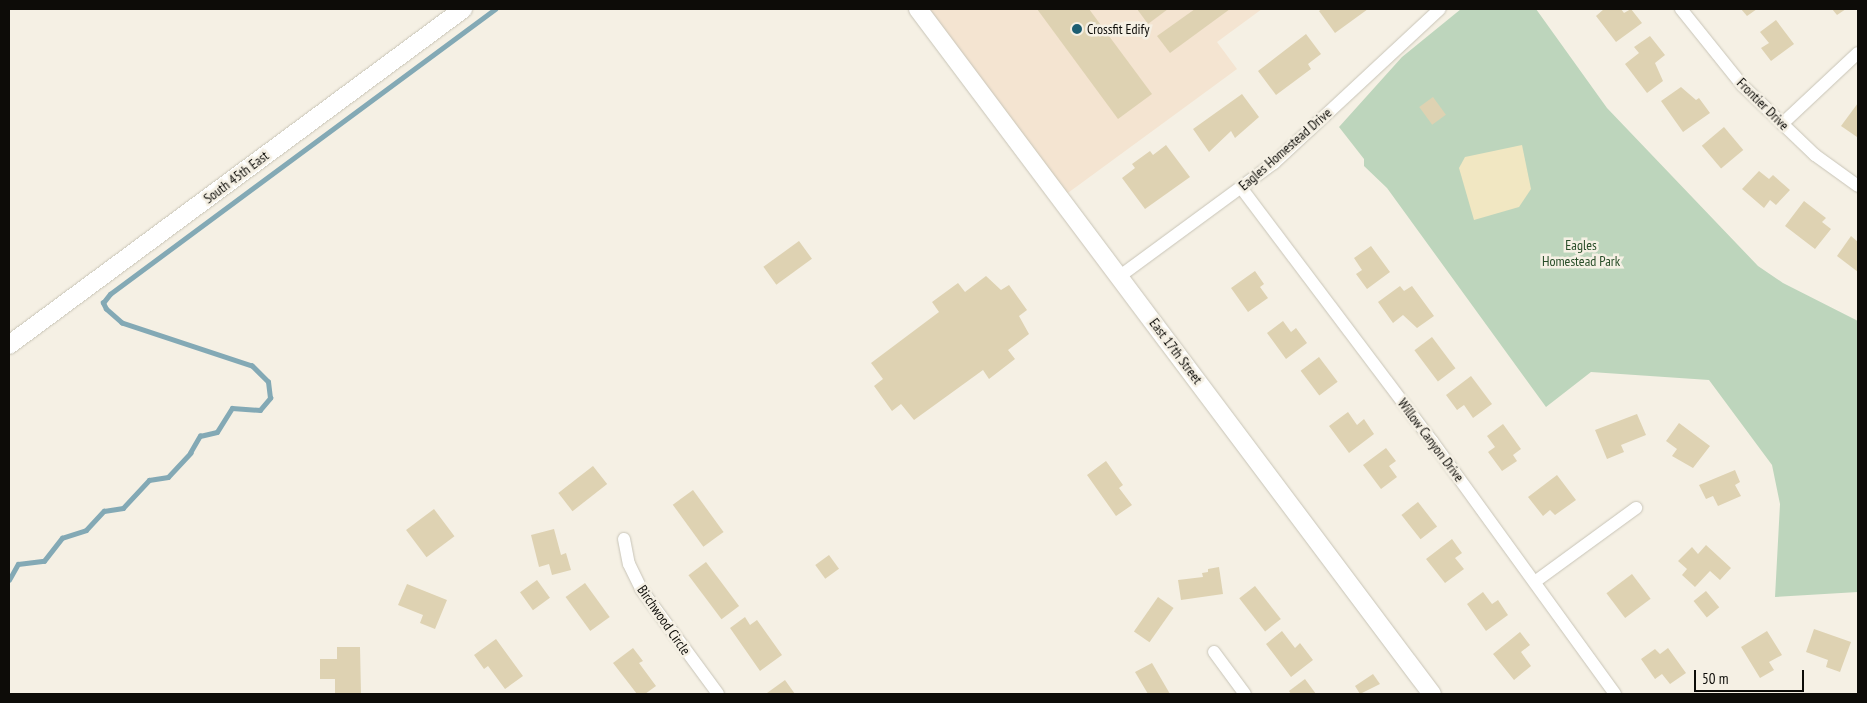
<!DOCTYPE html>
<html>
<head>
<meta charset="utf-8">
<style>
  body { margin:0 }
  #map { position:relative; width:1867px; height:703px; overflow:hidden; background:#f5f0e4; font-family:"PT Sans Narrow",sans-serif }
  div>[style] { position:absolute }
  .commercial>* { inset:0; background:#f4e4d1 }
  .green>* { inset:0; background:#bdd5bc }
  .sand>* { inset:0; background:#f1e7c2 }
  .stream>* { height:4.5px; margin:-2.25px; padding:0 2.25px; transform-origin:2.25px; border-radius:2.25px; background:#83a9b5 }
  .building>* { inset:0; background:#ded2b2; transform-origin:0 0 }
  .roads { filter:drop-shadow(0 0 1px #c8c4b7) drop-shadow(0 0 1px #c8c4b7) }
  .street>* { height:12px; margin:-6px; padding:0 6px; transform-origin:6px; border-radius:6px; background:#fff }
  .secondary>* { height:18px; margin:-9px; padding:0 9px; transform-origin:9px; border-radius:9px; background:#fff }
  .dots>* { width:14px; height:14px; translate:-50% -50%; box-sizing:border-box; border:2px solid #f5f0e4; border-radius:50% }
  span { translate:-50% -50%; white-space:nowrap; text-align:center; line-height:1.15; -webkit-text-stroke:5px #f5f0e4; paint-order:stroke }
  .poi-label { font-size:14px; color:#0d0c08 }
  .left { translate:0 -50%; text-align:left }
  .street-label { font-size:14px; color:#0d0c08 }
  .park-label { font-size:14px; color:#284d28 }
  .frame { position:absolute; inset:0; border:10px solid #0d0c08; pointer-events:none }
  .scale { position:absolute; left:1694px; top:670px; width:110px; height:22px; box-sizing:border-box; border:2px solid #0d0c08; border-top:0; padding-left:6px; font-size:15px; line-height:18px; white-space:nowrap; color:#0d0c08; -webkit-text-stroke:4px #f5f0e4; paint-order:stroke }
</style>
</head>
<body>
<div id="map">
  <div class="commercial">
    <i style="clip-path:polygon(920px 9px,1262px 9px,1217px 42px,1237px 69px,1061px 198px)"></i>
  </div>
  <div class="green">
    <i style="clip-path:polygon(1461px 9px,1536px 9px,1607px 108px,1758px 266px,1783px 283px,1858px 321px,1858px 592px,1775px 597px,1780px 504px,1772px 465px,1709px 380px,1591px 372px,1546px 407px,1387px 188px,1364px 166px,1364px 159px,1339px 127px,1402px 57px)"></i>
  </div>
  <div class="sand">
    <i style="clip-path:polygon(1522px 145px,1531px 189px,1519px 207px,1474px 220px,1459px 168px,1465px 157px)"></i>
  </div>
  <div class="stream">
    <i style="left:9px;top:580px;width:18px;rotate:-61deg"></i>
    <i style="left:18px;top:564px;width:26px;rotate:-7deg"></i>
    <i style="left:44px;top:561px;width:29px;rotate:-52deg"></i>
    <i style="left:62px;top:538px;width:25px;rotate:-18deg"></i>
    <i style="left:86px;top:530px;width:26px;rotate:-47deg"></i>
    <i style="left:104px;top:511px;width:19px;rotate:-9deg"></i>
    <i style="left:123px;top:508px;width:38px;rotate:-47deg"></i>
    <i style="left:149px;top:480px;width:19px;rotate:-9deg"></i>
    <i style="left:168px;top:477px;width:33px;rotate:-47deg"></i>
    <i style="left:190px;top:453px;width:20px;rotate:-60deg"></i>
    <i style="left:200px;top:436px;width:17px;rotate:-13deg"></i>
    <i style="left:217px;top:432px;width:28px;rotate:-58deg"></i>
    <i style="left:232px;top:408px;width:28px;rotate:4deg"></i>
    <i style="left:260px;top:410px;width:16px;rotate:-50deg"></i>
    <i style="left:270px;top:398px;width:16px;rotate:-97deg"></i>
    <i style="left:268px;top:382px;width:23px;rotate:-135deg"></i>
    <i style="left:252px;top:366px;width:137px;rotate:-161.7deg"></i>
    <i style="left:122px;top:323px;width:21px;rotate:-139deg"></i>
    <i style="left:106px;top:309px;width:7px;rotate:-117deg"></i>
    <i style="left:103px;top:303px;width:11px;rotate:-52deg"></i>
    <i style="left:110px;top:294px;width:479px;rotate:-36.5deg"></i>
  </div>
  <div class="building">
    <i style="clip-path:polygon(1037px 9px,1089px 9px,1152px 94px,1118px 119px)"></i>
    <i style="clip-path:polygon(1137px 9px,1168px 9px,1148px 24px)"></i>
    <i style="clip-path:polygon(1195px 9px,1230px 9px,1170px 53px,1157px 36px)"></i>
    <i style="clip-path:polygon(1322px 9px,1368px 9px,1335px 33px,1319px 11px)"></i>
    <i style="clip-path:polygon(1604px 9px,1621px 9px,1624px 13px,1631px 9px,1642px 23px,1616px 42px,1596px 16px)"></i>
    <i style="clip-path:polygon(1741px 9px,1757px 9px,1747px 16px)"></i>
    <i style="clip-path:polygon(1832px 9px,1846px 9px,1837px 15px)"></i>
    <i style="clip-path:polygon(1776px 20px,1794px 44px,1771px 61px,1761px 48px,1769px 43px,1760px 32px)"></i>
    <i style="clip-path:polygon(1306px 34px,1321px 54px,1308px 64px,1311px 69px,1276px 95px,1258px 71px)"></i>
    <i style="clip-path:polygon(1650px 36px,1665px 55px,1655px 63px,1663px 81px,1647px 93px,1625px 64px,1639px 53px,1634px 47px)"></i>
    <i style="clip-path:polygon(1681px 87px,1696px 100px,1699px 98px,1710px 113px,1683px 132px,1661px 101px)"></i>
    <i style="clip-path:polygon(1242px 94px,1259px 117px,1235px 138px,1231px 131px,1209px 152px,1193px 129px)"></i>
    <i style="left:1433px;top:97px;width:22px;height:17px;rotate:54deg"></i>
    <i style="clip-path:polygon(1858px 103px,1858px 136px,1857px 137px,1841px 126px)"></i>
    <i style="left:1724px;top:127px;width:30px;height:29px;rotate:50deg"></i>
    <i style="clip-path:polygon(1166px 145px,1190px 177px,1145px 209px,1122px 178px,1135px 168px,1132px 164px,1150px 151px,1153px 155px)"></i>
    <i style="clip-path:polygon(1759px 171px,1769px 179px,1773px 175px,1790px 190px,1776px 205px,1770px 200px,1764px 208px,1742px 189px)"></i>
    <i style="clip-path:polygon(1804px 201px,1826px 218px,1822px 222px,1831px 229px,1815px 249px,1785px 226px)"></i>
    <i style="clip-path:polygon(1851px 236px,1858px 242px,1858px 272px,1837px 256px)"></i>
    <i style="left:799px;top:241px;width:22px;height:44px;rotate:54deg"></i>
    <i style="clip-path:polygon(1371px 246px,1390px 272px,1367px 289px,1356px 274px,1362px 270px,1354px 258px)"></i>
    <i style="clip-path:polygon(1255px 271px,1264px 284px,1260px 287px,1268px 298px,1248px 312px,1231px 288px)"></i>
    <i style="clip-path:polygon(986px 276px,1001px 290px,1009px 285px,1027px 310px,1019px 316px,1029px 334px,1008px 350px,1015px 359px,989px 379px,983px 370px,914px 420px,901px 404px,892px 411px,874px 386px,883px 379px,871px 363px,939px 312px,932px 302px,958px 283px,965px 292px)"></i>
    <i style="clip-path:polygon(1400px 286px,1404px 291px,1412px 286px,1434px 316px,1417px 328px,1403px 315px,1393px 323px,1378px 302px)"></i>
    <i style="clip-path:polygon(1283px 321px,1291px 332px,1296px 328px,1307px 343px,1286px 359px,1267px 333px)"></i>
    <i style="left:1432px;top:337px;width:39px;height:22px;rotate:53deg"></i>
    <i style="left:1319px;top:357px;width:31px;height:23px;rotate:53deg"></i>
    <i style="clip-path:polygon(1471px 376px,1492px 404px,1473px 418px,1464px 405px,1457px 410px,1446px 395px)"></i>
    <i style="clip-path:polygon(1348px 412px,1357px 425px,1364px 419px,1374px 434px,1349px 453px,1329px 426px)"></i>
    <i style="clip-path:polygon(1637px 414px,1646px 435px,1621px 445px,1624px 452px,1607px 459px,1595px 430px)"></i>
    <i style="clip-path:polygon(1679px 423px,1710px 446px,1693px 468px,1672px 456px,1677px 449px,1666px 441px)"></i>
    <i style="clip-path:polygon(1503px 424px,1521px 449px,1513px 455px,1517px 461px,1502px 471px,1488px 452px,1495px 447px,1487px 436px)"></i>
    <i style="clip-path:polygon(1386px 448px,1396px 461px,1389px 466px,1397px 477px,1381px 489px,1363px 465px)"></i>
    <i style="clip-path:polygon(1106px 461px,1123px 485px,1119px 488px,1132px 505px,1116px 516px,1087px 475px)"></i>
    <i style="left:593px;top:466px;width:23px;height:44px;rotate:52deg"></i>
    <i style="clip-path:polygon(1735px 470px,1740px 482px,1735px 485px,1741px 496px,1718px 506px,1713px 496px,1706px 499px,1699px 485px)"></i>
    <i style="clip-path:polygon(1557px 475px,1576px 500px,1555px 515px,1550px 510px,1543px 516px,1528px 497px)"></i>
    <i style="left:693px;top:490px;width:52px;height:25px;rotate:54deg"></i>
    <i style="left:1418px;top:502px;width:31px;height:21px;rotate:52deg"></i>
    <i style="left:434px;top:509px;width:34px;height:35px;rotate:53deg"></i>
    <i style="clip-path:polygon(554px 529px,561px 555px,566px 553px,571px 570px,552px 575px,549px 564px,539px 567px,531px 535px)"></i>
    <i style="clip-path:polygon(1452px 539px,1462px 553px,1455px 558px,1464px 569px,1445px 583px,1426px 559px)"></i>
    <i style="clip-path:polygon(1706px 545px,1731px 568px,1720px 580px,1710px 571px,1695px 587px,1682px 575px,1687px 569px,1678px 561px,1692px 547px,1698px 554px)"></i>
    <i style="left:829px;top:555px;width:17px;height:17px;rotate:54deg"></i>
    <i style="left:706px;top:562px;width:55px;height:22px;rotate:53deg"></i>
    <i style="clip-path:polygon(1219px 567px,1223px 594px,1181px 600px,1178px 580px,1203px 577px,1202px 573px,1208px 572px,1208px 569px)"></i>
    <i style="left:1632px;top:574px;width:31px;height:32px;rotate:53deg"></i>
    <i style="left:537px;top:580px;width:22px;height:21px;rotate:54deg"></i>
    <i style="left:585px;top:583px;width:42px;height:24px;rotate:54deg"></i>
    <i style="clip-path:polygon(407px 584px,447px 600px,435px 629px,420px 623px,423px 615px,398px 605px)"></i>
    <i style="left:1255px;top:586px;width:42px;height:20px;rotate:52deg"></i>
    <i style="left:1706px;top:591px;width:21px;height:16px;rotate:51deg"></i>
    <i style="clip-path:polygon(1483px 592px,1492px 604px,1498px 600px,1508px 615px,1486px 631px,1467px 604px)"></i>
    <i style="left:1158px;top:597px;width:19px;height:42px;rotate:35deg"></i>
    <i style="clip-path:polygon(745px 617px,750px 625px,757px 620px,782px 655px,760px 671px,730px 628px)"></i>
    <i style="clip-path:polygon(1814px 629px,1851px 642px,1840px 672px,1826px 667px,1828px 660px,1806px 652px)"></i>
    <i style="clip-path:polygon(1282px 631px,1295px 648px,1300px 643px,1313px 660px,1291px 677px,1266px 644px)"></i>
    <i style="clip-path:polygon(1767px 631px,1782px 655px,1769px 662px,1774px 670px,1760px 678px,1741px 647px)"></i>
    <i style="clip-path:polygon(1520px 632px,1530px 645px,1521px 652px,1531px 666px,1514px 680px,1493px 654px)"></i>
    <i style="clip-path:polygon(496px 639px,523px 676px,505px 689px,488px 666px,484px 669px,474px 655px)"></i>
    <i style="clip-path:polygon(337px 647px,360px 647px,361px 694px,335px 694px,335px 679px,320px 679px,320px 659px,337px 659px)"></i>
    <i style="clip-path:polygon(633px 648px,643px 661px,639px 663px,656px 686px,645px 694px,637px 694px,613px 663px)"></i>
    <i style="clip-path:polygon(1668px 648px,1686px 673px,1670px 684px,1662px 674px,1655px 679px,1641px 659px,1655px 649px,1660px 654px)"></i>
    <i style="clip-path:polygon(1152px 663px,1170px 694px,1148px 694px,1135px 672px)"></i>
    <i style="clip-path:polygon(1373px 674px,1380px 684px,1360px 694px,1355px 686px)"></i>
    <i style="clip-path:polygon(1305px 679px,1316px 694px,1291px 694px,1289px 691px)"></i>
    <i style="clip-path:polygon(785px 680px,795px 694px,767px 694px,767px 693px)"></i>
  </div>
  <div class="roads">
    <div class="street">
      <i style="left:1681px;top:9px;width:99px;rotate:51.2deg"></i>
      <i style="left:1743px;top:86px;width:100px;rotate:43.8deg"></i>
      <i style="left:1815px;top:155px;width:53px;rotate:35.8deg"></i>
      <i style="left:1782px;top:124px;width:104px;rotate:-43.1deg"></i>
      <i style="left:1242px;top:189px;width:316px;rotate:53deg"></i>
      <i style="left:1432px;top:441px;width:312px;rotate:54.1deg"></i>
      <i style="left:1120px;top:276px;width:191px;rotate:-36.3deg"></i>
      <i style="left:1274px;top:163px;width:226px;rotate:-42.9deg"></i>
      <i style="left:624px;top:539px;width:25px;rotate:79deg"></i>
      <i style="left:629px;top:564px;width:28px;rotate:64deg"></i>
      <i style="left:641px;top:589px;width:130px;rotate:53.7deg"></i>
      <i style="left:1536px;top:581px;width:124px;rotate:-36.1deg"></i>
      <i style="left:1214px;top:652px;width:52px;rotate:53.6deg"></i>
    </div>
    <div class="secondary">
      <i style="left:918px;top:9px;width:856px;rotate:53.12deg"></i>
      <i style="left:9px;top:345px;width:565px;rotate:-36.5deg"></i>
    </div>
  </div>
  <div class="dots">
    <i style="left:1077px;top:29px;background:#1c5e72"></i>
  </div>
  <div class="poi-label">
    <span class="left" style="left:1087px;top:29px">Crossfit Edify</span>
  </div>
  <div class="street-label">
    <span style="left:1763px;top:104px;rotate:45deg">Frontier Drive</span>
    <span style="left:1285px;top:149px;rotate:-41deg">Eagles Homestead Drive</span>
    <span style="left:236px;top:177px;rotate:-37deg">South 45th East</span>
    <span style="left:1176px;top:351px;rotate:53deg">East 17th Street</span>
    <span style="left:1431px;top:440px;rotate:53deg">Willow Canyon Drive</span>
    <span style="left:664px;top:620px;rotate:55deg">Birchwood Circle</span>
  </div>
  <div class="park-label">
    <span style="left:1581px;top:253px">Eagles<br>Homestead Park</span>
  </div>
  <div class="frame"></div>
  <div class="scale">50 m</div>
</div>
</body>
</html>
